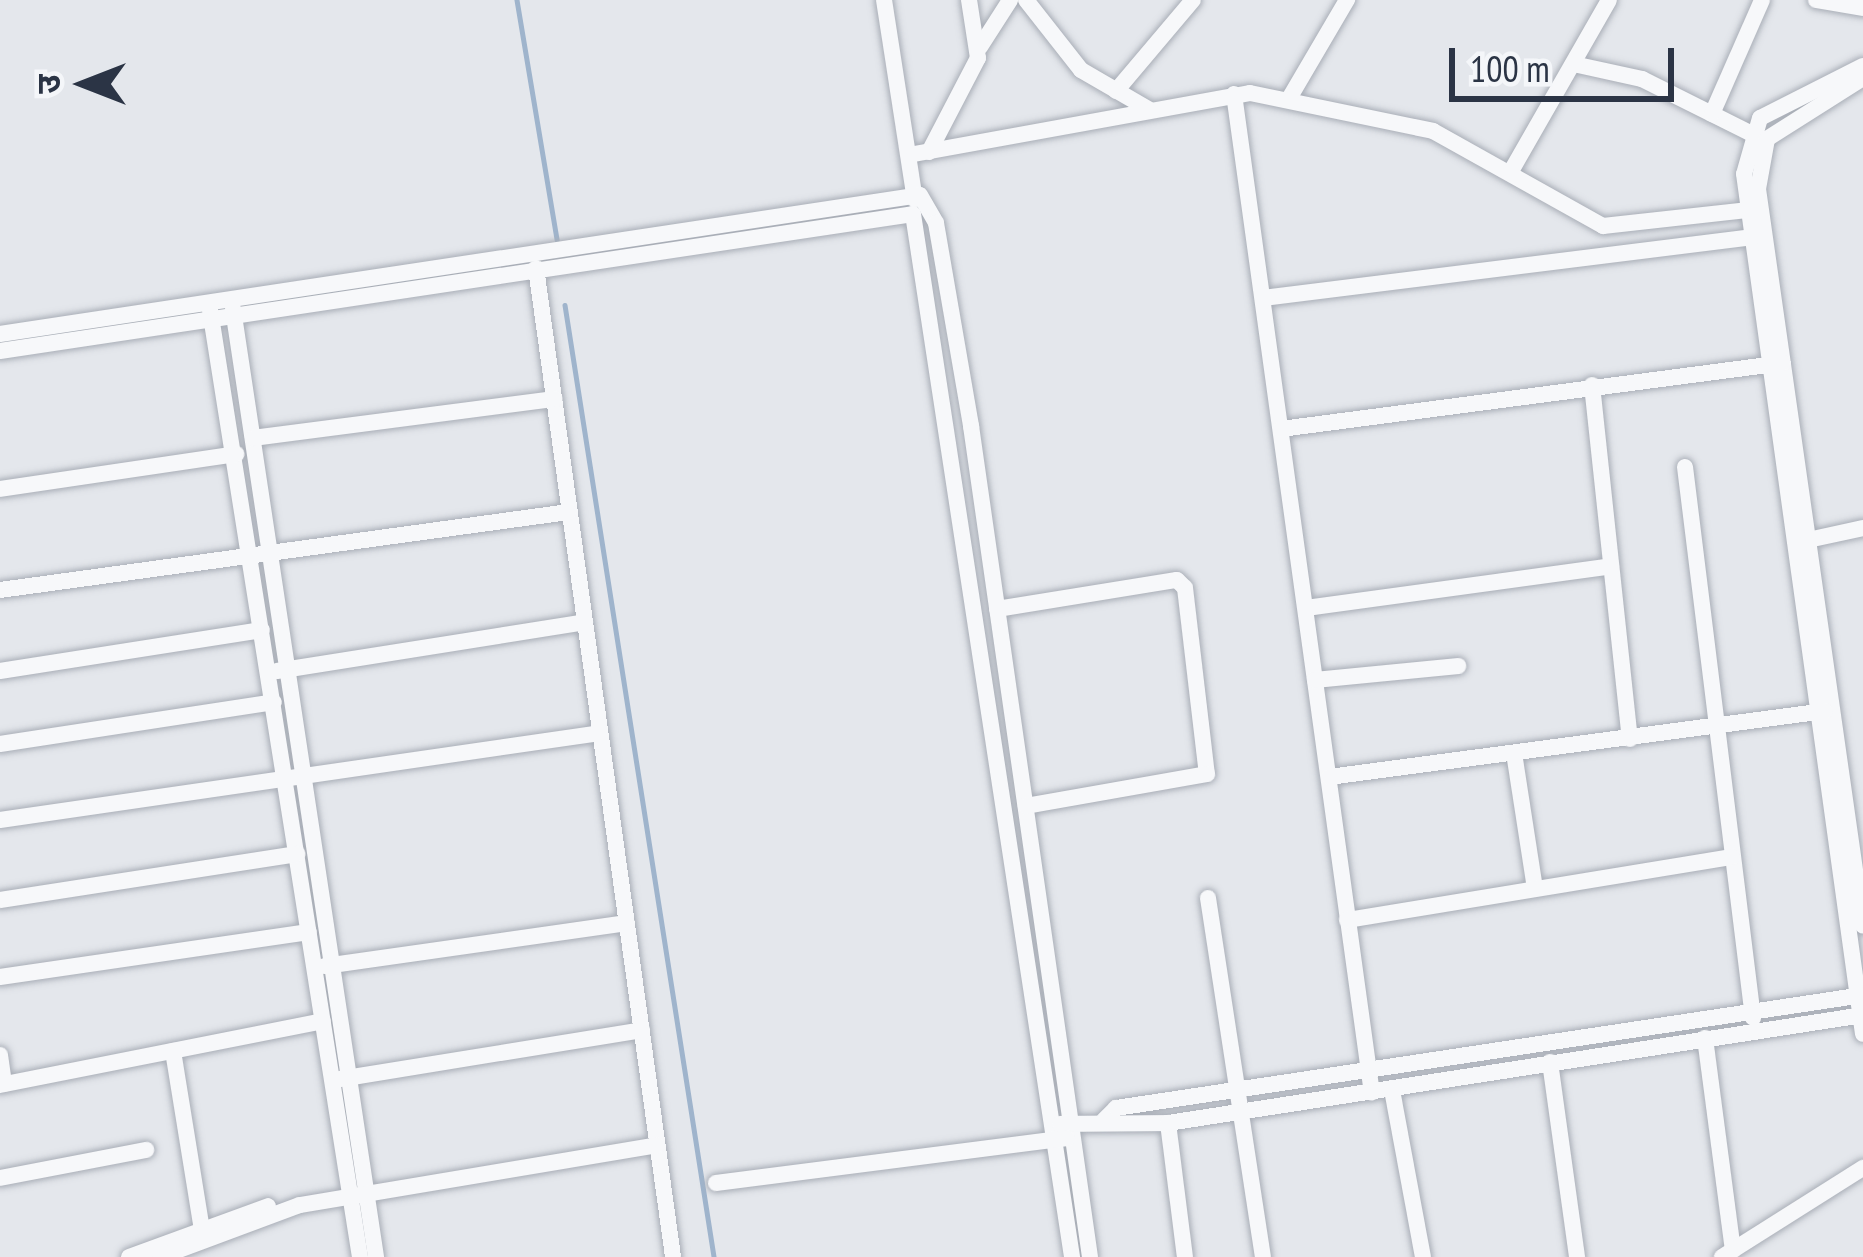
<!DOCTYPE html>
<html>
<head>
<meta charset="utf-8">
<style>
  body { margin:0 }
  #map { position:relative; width:1863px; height:1257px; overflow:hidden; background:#e4e7ec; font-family:"PT Sans Narrow","Noto Sans Devanagari",sans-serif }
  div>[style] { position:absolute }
  .stream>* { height:4.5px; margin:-2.25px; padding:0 2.25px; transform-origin:2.25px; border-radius:2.25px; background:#9fb4cc }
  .roads { filter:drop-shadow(0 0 3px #a9aeb7) drop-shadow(0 0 3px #a9aeb7) }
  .minor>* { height:16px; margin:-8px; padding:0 8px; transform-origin:8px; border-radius:8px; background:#f7f8fa }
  span { translate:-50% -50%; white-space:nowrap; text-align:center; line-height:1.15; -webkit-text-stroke:12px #f4f6f9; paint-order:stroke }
  .north { position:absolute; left:24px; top:24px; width:120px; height:120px; -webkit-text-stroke:9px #f4f6f9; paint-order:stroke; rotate:270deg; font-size:33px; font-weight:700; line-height:48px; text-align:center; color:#2b3445 }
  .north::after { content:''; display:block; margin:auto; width:42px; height:54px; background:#2b3445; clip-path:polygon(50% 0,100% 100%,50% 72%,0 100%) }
  .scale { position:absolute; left:1449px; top:48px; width:225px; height:54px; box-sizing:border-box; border:6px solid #2b3445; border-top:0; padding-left:15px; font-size:36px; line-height:42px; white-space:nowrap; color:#2b3445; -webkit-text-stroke:9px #f4f6f9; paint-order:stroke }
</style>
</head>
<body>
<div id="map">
  <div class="stream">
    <i style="left:517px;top:0;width:243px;rotate:80.5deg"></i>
    <i style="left:565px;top:305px;width:964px;rotate:81.1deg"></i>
  </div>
  <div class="roads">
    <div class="minor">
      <i style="left:884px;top:0;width:202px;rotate:81.2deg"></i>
      <i style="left:1026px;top:0;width:89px;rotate:51.8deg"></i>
      <i style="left:1081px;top:70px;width:80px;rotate:30.1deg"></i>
      <i style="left:1816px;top:0;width:48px;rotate:9.7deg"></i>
      <i style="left:980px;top:47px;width:56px;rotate:-57.4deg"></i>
      <i style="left:1578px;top:65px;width:66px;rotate:12.3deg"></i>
      <i style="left:1642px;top:79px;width:125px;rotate:26.6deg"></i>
      <i style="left:1863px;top:66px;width:115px;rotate:153.2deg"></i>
      <i style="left:1760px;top:118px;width:58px;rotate:105.9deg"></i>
      <i style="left:1744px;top:174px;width:868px;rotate:82.12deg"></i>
      <i style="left:1863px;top:78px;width:114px;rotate:147.6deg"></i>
      <i style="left:1767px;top:139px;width:51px;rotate:100.2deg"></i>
      <i style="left:1758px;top:189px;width:744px;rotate:81.89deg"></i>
      <i style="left:1116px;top:91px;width:119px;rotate:-49.8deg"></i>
      <i style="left:1234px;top:94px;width:1008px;rotate:82.14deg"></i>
      <i style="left:1290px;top:97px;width:113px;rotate:-59.6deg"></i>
      <i style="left:1712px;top:114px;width:124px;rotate:-66.3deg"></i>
      <i style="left:929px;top:152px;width:106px;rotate:-62.5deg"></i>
      <i style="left:978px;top:58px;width:59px;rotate:-98.8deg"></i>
      <i style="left:914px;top:154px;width:341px;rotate:-10.3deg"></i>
      <i style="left:1250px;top:93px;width:187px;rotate:11.7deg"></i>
      <i style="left:1433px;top:131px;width:195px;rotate:29.2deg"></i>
      <i style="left:1603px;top:226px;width:156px;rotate:-6.3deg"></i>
      <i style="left:1510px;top:173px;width:199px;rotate:-60.2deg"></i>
      <i style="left:536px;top:268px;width:998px;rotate:82.11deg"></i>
      <i style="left:1263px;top:298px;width:492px;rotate:-7.1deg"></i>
      <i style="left:233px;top:309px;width:959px;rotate:81.42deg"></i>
      <i style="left:210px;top:310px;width:959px;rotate:81deg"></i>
      <i style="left:0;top:334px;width:930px;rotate:-8.59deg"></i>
      <i style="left:920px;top:195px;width:32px;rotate:60deg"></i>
      <i style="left:936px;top:223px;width:206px;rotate:80.2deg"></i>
      <i style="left:971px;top:426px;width:839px;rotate:81.85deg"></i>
      <i style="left:0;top:351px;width:923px;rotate:-8.53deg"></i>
      <i style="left:913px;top:214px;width:1055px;rotate:81.33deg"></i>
      <i style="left:1592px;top:385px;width:356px;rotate:83.9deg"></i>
      <i style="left:1281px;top:429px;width:506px;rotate:-7.49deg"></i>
      <i style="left:253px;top:438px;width:304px;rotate:-7.4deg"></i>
      <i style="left:1685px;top:467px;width:555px;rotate:82.96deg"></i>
      <i style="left:0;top:489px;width:239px;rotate:-8.4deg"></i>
      <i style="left:1808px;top:540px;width:56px;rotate:-12.3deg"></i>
      <i style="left:0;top:590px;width:574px;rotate:-7.81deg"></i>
      <i style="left:1306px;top:608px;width:308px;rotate:-7.8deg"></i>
      <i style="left:997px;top:609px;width:182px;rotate:-9.2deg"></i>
      <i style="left:1177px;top:580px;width:11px;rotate:45deg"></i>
      <i style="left:1185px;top:588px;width:187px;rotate:83.3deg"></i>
      <i style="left:1207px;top:774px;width:184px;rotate:170deg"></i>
      <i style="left:0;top:671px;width:265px;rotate:-8.9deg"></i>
      <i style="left:277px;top:671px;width:312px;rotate:-9deg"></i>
      <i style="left:1315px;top:680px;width:144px;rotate:-5.6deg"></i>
      <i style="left:0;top:744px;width:277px;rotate:-8.7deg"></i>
      <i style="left:1514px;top:753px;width:137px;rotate:81.2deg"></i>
      <i style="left:1329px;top:777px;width:500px;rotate:-7.58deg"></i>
      <i style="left:0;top:820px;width:606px;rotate:-8.25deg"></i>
      <i style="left:1208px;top:898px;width:363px;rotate:81.3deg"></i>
      <i style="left:0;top:900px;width:301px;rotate:-8.8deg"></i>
      <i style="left:1347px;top:920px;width:390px;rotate:-9.3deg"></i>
      <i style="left:325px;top:966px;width:305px;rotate:-8.1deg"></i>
      <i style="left:0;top:977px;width:312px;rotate:-8.3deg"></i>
      <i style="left:1705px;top:1038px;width:214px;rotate:82.5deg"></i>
      <i style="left:173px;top:1051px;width:175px;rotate:80.8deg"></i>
      <i style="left:0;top:1055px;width:29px;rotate:82deg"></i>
      <i style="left:1550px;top:1062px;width:197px;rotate:82.1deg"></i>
      <i style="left:340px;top:1079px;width:306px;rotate:-9.2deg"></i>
      <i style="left:0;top:1085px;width:329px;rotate:-11.2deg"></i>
      <i style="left:1392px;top:1090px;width:170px;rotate:79.5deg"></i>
      <i style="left:1104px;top:1120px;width:17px;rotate:-45deg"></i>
      <i style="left:1116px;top:1108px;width:755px;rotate:-8.6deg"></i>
      <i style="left:1168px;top:1123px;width:135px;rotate:82.8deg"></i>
      <i style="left:1060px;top:1124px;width:108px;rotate:-0.5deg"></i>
      <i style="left:1168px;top:1123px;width:703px;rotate:-8.83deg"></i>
      <i style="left:0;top:1178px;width:149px;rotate:-10.9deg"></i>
      <i style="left:716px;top:1183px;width:354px;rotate:-7.3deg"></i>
      <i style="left:129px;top:1257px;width:148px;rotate:-20.1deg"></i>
      <i style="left:160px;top:1257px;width:149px;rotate:-20.4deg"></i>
      <i style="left:300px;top:1205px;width:362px;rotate:-9.5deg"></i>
      <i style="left:1722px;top:1257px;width:167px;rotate:-32.3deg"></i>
    </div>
  </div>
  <div class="north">उ</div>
  <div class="scale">100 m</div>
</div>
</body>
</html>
